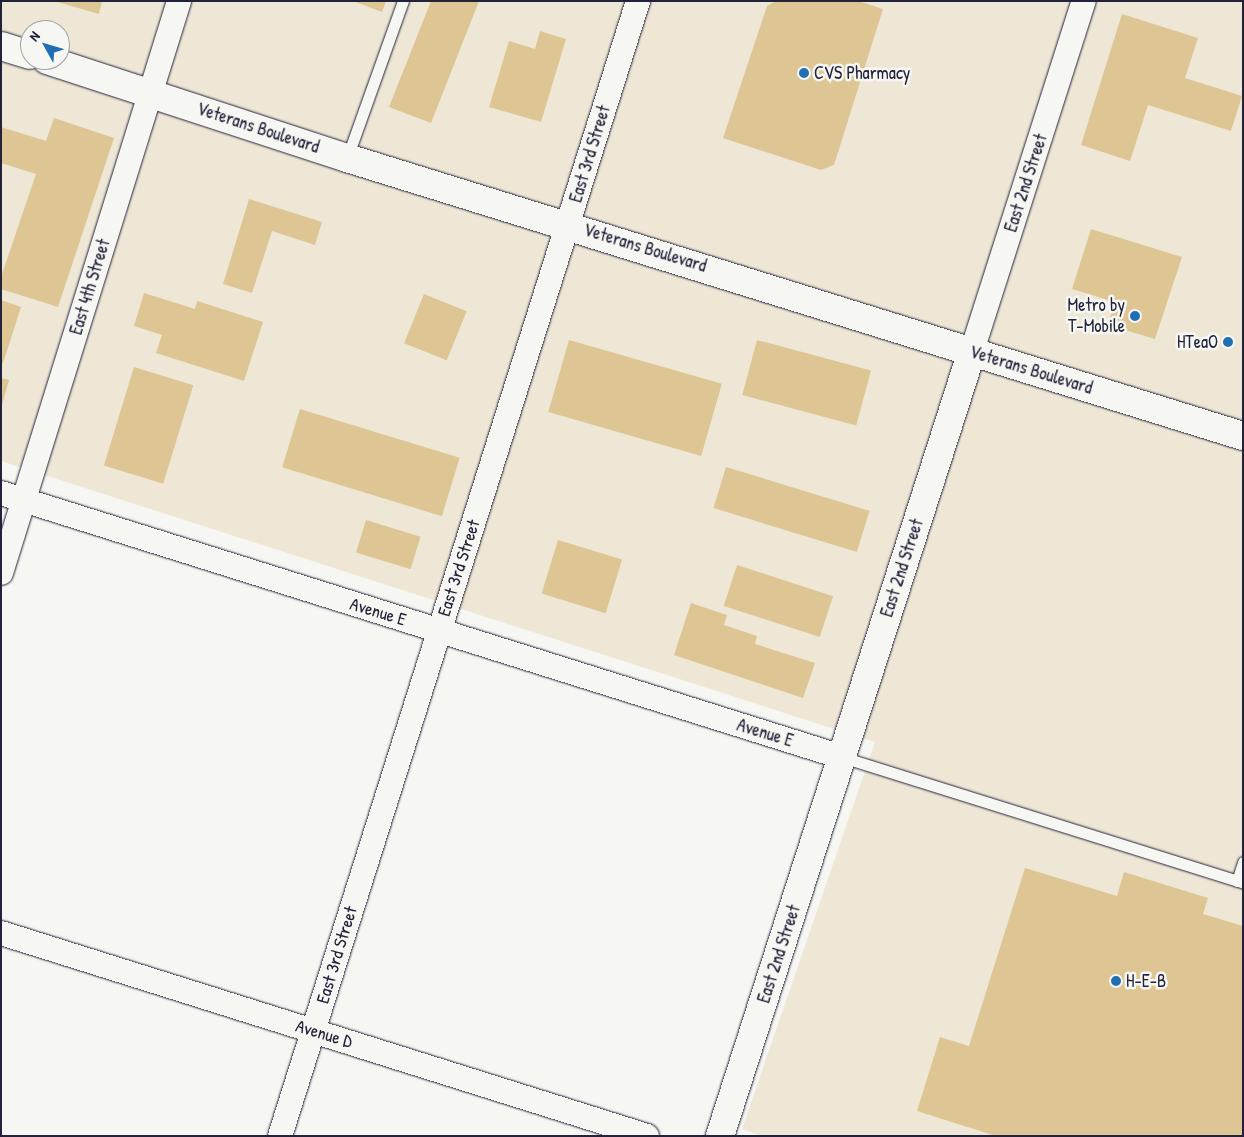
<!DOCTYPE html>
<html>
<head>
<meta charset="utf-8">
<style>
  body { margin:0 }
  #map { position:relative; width:1244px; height:1137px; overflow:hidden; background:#f6f6f2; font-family:"Patrick Hand",sans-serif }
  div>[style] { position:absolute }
  .built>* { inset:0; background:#eee7d6 }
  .building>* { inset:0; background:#ddc594; transform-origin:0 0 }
  .roads { filter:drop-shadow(0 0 1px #22223b) drop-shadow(0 0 1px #22223b) }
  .service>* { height:11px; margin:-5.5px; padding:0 5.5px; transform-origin:5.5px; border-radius:5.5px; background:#f6f6f2 }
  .minor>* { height:24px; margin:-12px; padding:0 12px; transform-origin:12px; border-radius:12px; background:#f6f6f2 }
  .tertiary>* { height:28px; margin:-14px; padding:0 14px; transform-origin:14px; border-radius:14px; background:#f6f6f2 }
  .primary>* { height:28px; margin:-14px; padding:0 14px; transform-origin:14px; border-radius:14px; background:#f6f6f2 }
  .dots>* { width:14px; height:14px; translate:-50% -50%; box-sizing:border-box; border:2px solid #f6f6f2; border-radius:50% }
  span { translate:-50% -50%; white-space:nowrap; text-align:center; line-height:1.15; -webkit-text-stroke:5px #f6f6f2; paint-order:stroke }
  .poi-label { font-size:18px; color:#22223b }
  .left { translate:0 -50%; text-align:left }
  .right { translate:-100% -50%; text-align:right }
  .street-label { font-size:18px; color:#22223b }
  .frame { position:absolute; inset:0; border:2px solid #22223b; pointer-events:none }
  .north { position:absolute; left:20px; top:20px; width:50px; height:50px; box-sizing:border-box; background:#f6f6f2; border:1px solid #a1a1a9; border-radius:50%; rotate:309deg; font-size:14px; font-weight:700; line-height:20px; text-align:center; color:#22223b }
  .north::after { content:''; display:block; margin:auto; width:18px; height:22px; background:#1f6fb2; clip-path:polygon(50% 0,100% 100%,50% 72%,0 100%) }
</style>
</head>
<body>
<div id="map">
  <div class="built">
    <i style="clip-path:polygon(evenodd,1px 1px,1243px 1px,1243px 1136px,762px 1136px,742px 1129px,875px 742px,1px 461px,1px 1px,30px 30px,60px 30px,60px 60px,30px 60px,30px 30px)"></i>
  </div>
  <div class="building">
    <i style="clip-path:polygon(54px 1px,102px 1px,99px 14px)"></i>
    <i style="clip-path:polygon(353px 1px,386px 1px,382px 12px)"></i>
    <i style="clip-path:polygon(431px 1px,479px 1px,431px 123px,389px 107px)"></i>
    <i style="clip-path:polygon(776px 1px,858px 1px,883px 9px,834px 165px,821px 170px,723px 138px,767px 6px)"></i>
    <i style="clip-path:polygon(1122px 14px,1198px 38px,1185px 78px,1242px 96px,1231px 131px,1148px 105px,1130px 161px,1081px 145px)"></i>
    <i style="clip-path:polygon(540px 31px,566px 39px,541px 122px,489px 107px,509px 41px,535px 49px)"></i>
    <i style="clip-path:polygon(54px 118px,114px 138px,58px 307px,1px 289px,1px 277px,36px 174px,1px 163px,1px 127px,46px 141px)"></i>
    <i style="clip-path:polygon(249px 199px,322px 222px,315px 245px,272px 231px,252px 293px,223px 284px)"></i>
    <i style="clip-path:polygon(1091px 229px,1182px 257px,1155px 339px,1108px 325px,1115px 302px,1072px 289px)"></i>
    <i style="clip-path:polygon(144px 293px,195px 309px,197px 301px,263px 322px,244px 381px,156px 353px,162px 335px,134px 326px)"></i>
    <i style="left:424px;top:294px;width:46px;height:53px;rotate:22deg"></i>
    <i style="clip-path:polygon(1px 300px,21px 307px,3px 363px,1px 363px)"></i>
    <i style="left:569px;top:340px;width:159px;height:75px;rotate:16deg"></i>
    <i style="left:757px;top:340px;width:118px;height:57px;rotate:15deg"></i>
    <i style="left:134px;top:367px;width:62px;height:103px;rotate:17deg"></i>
    <i style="clip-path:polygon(1px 378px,9px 380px,2px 405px,1px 405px)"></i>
    <i style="left:300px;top:409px;width:167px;height:61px;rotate:17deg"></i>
    <i style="left:726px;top:467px;width:150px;height:43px;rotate:17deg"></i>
    <i style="left:366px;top:520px;width:57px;height:34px;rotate:17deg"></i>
    <i style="left:558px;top:540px;width:67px;height:56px;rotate:17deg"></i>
    <i style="left:737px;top:565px;width:101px;height:43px;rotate:18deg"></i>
    <i style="clip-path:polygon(691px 603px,727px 615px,724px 625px,757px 636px,755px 644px,815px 663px,803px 698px,674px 655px)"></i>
    <i style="clip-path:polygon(1025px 868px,1117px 896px,1124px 872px,1208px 898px,1203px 914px,1243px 926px,1243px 1136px,996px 1136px,917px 1111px,940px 1037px,969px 1046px)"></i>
  </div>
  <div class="roads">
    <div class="service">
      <i style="left:347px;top:158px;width:167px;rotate:-70.4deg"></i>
      <i style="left:842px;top:757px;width:420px;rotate:17.4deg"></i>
      <i style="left:1237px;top:881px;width:20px;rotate:-72deg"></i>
    </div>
    <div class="minor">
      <i style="left:972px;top:351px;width:367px;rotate:-72.3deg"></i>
      <i style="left:1px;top:493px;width:881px;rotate:17.43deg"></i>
      <i style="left:1px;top:573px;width:599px;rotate:-72.71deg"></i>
      <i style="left:1px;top:933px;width:677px;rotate:17.44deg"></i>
      <i style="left:280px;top:1136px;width:1190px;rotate:-72.49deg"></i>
    </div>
    <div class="tertiary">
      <i style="left:720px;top:1136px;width:824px;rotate:-72.2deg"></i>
    </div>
    <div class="primary">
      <i style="left:1px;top:46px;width:30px;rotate:17deg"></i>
      <i style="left:47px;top:60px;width:316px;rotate:18.1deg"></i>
      <i style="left:347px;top:158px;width:938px;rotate:17.24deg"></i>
    </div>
  </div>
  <div class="dots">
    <i style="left:804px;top:73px;background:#1f6fb2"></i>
    <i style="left:1135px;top:316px;background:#1f6fb2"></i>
    <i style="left:1228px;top:342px;background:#1f6fb2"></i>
    <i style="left:1116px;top:981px;background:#1f6fb2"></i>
  </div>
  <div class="poi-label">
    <span class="left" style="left:814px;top:73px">CVS Pharmacy</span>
    <span class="right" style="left:1125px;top:316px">Metro by<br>T-Mobile</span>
    <span class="right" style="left:1218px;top:342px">HTeaO</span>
    <span class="left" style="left:1126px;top:981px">H-E-B</span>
  </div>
  <div class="street-label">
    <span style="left:258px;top:128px;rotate:18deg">Veterans Boulevard</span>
    <span style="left:590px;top:154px;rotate:-73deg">East 3rd Street</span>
    <span style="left:1026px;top:183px;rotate:-72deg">East 2nd Street</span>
    <span style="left:645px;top:248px;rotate:17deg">Veterans Boulevard</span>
    <span style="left:90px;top:287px;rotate:-73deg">East 4th Street</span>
    <span style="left:1031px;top:370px;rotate:17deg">Veterans Boulevard</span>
    <span style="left:459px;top:568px;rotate:-72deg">East 3rd Street</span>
    <span style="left:902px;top:568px;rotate:-72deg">East 2nd Street</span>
    <span style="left:378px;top:612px;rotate:17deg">Avenue E</span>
    <span style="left:765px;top:733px;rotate:17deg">Avenue E</span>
    <span style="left:779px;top:954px;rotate:-72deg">East 2nd Street</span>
    <span style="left:337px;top:955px;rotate:-73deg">East 3rd Street</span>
    <span style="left:324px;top:1034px;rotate:17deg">Avenue D</span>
  </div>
  <div class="frame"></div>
  <div class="north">N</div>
</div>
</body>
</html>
